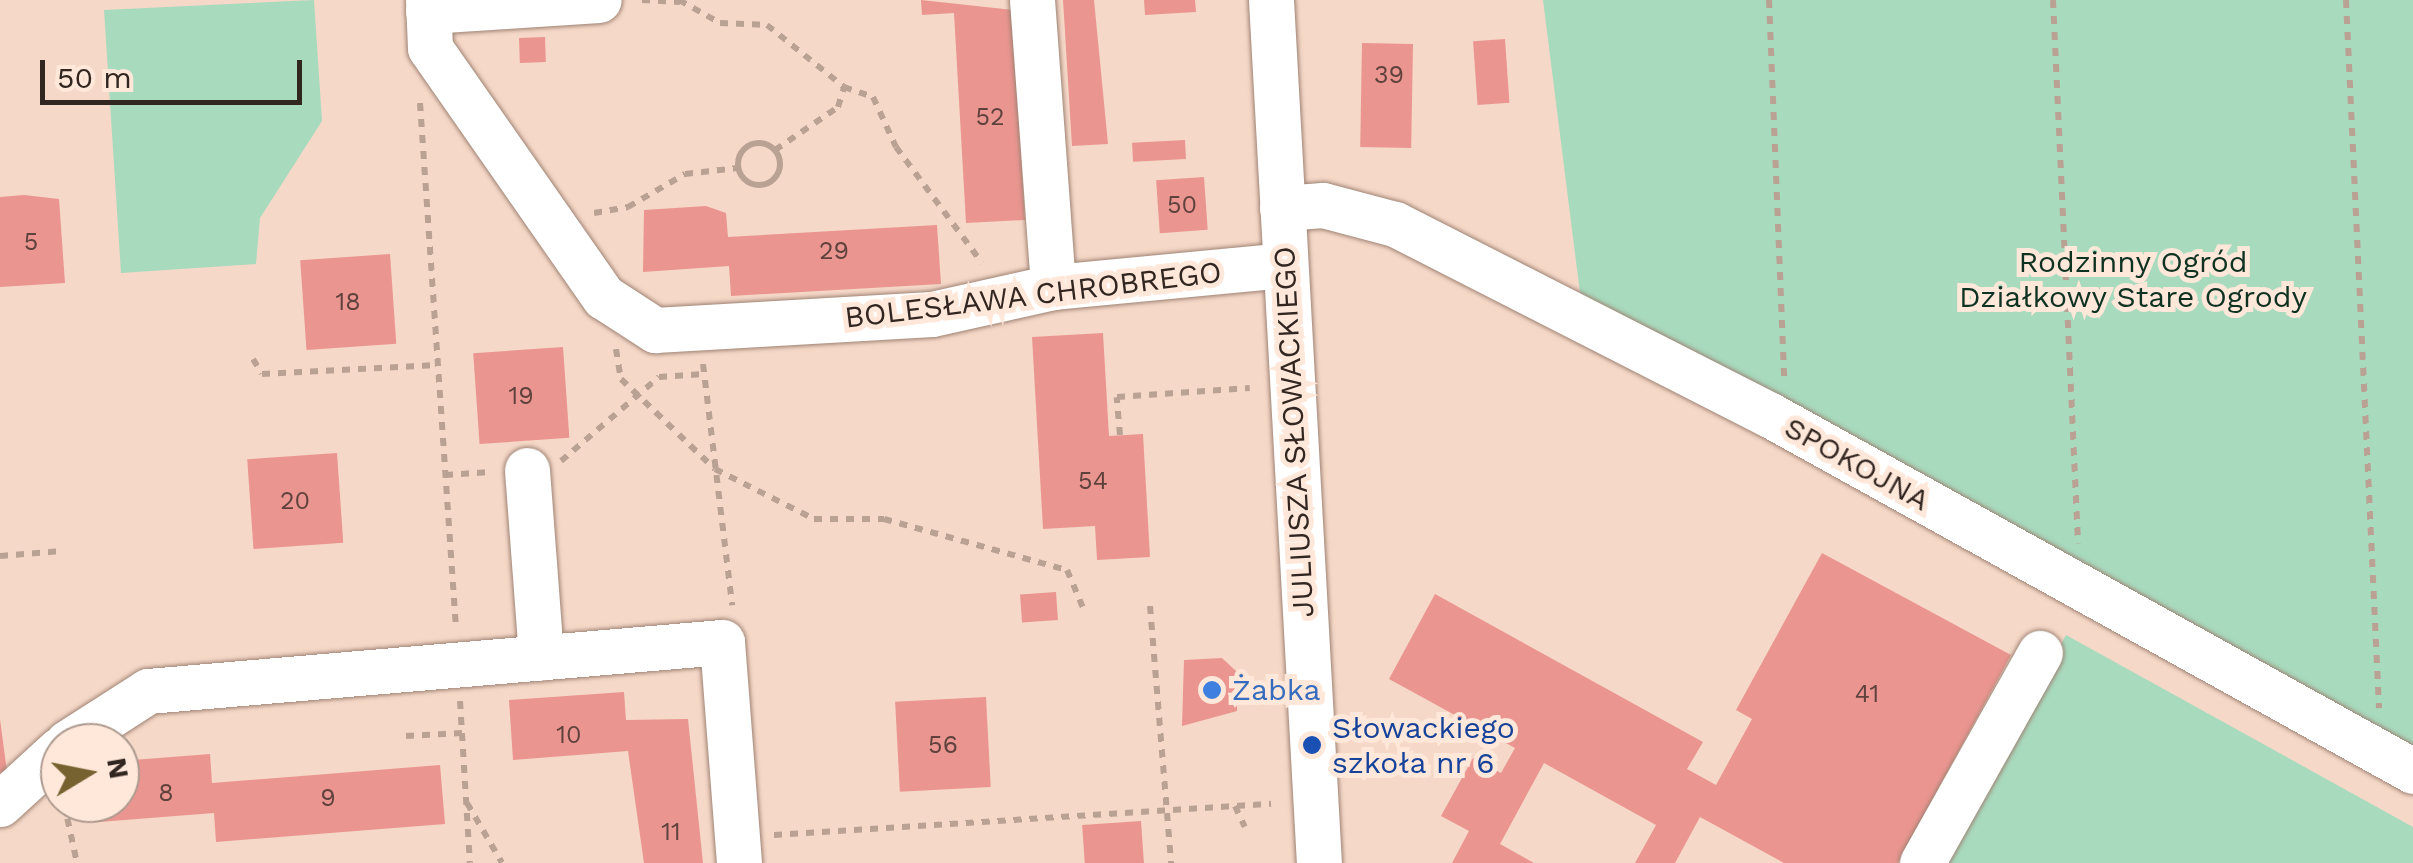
<!DOCTYPE html>
<html>
<head>
<meta charset="utf-8">
<style>
  body { margin:0 }
  #map { position:relative; width:2413px; height:863px; overflow:hidden; background:#f6d8c8; font-family:"Work Sans",sans-serif }
  div>[style] { position:absolute }
  .green>* { inset:0; background:#a8dabe }
  .building>* { inset:0; background:#ea9590; transform-origin:0 0 }
  .path>* { height:6px; margin-top:-3px; transform-origin:0; background:repeating-linear-gradient(90deg,#b9a194 0 8px,transparent 0 16px) }
  .path>.ring { margin:-3px; padding:0; box-sizing:content-box; background:none; border:6px solid #b9a194; border-radius:50% }
  .roads { filter:drop-shadow(0 0 2px #9e8374) drop-shadow(0 0 2px #9e8374) }
  .minor>* { height:45px; margin:-22.5px; padding:0 22.5px; transform-origin:22.5px; border-radius:22.5px; background:#fff }
  .dots>* { width:28px; height:28px; translate:-50% -50%; box-sizing:border-box; border:5px solid #ffe7d9; border-radius:50% }
  span { translate:-50% -50%; white-space:nowrap; text-align:center; line-height:1.15; -webkit-text-stroke:10px #ffe7d9; paint-order:stroke }
  .number-label { font-size:25px; color:#5f423c }
  .number-label span { -webkit-text-stroke-width:0 }
  .park-label { font-size:30px; color:#0d3221 }
  .street-label { font-size:30px; color:#312620 }
  .shop-label { font-size:30px; color:#366cbe }
  .left { translate:0 -50%; text-align:left }
  .transit-label { font-size:30px; color:#164399 }
  .north { position:absolute; left:40px; top:723px; width:100px; height:100px; box-sizing:border-box; background:#ffe7d9; border:2px solid #ad9a8f; border-radius:50%; rotate:80deg; font-size:28px; font-weight:700; line-height:40px; text-align:center; color:#312620 }
  .north::after { content:''; display:block; margin:auto; width:35px; height:45px; background:#766130; clip-path:polygon(50% 0,100% 100%,50% 72%,0 100%) }
  .scale { position:absolute; left:40px; top:60px; width:262px; height:45px; box-sizing:border-box; border:5px solid #312620; border-top:0; padding-left:12px; font-size:30px; line-height:35px; white-space:nowrap; color:#312620; -webkit-text-stroke:8px #ffe7d9; paint-order:stroke }
</style>
</head>
<body>
<div id="map">
  <div class="green">
    <i style="clip-path:polygon(314px 0,322px 121px,260px 218px,256px 264px,121px 273px,104px 10px)"></i>
    <i style="clip-path:polygon(1543px 0,2413px 0,2413px 753px,1580px 293px)"></i>
    <i style="clip-path:polygon(2066px 635px,2413px 827px,2413px 863px,1941px 863px)"></i>
  </div>
  <div class="building">
    <i style="clip-path:polygon(921px 0,1013px 10px,1025px 220px,966px 223px,954px 13px,922px 15px)"></i>
    <i style="clip-path:polygon(1063px 0,1094px 0,1108px 144px,1072px 146px)"></i>
    <i style="clip-path:polygon(1144px 0,1195px 0,1196px 12px,1145px 15px)"></i>
    <i style="left:545px;top:37px;width:25px;height:26px;rotate:88deg"></i>
    <i style="left:1505px;top:39px;width:64px;height:32px;rotate:86deg"></i>
    <i style="left:1413px;top:44px;width:104px;height:51px;rotate:91deg"></i>
    <i style="left:1185px;top:140px;width:19px;height:53px;rotate:87deg"></i>
    <i style="left:1204px;top:177px;width:53px;height:48px;rotate:86deg"></i>
    <i style="clip-path:polygon(24px 195px,59px 199px,65px 283px,0 287px,0 197px)"></i>
    <i style="clip-path:polygon(706px 206px,726px 213px,728px 237px,937px 225px,941px 284px,731px 296px,729px 266px,643px 272px,644px 210px)"></i>
    <i style="left:390px;top:254px;width:90px;height:90px;rotate:86deg"></i>
    <i style="clip-path:polygon(1103px 333px,1109px 436px,1143px 434px,1150px 557px,1097px 560px,1095px 526px,1043px 529px,1032px 337px)"></i>
    <i style="left:563px;top:347px;width:91px;height:90px;rotate:86deg"></i>
    <i style="left:337px;top:453px;width:90px;height:90px;rotate:86deg"></i>
    <i style="clip-path:polygon(1822px 553px,2011px 655px,1898px 863px,1784px 863px,1700px 817px,1675px 863px,1635px 863px,1656px 825px,1544px 763px,1500px 844px,1534px 863px,1452px 863px,1469px 831px,1441px 816px,1473px 758px,1501px 773px,1515px 748px,1389px 679px,1435px 594px,1703px 742px,1687px 769px,1716px 785px,1752px 719px,1736px 710px)"></i>
    <i style="left:1056px;top:592px;width:28px;height:36px;rotate:86deg"></i>
    <i style="clip-path:polygon(1222px 658px,1236px 671px,1237px 711px,1182px 726px,1184px 660px)"></i>
    <i style="clip-path:polygon(624px 692px,626px 720px,688px 719px,703px 863px,644px 863px,628px 751px,513px 760px,509px 700px)"></i>
    <i style="left:986px;top:697px;width:90px;height:91px;rotate:87deg"></i>
    <i style="clip-path:polygon(0 719px,7px 772px,0 772px)"></i>
    <i style="clip-path:polygon(210px 754px,212px 783px,440px 765px,445px 824px,216px 842px,214px 813px,99px 822px,97px 803px,120px 803px,120px 761px)"></i>
    <i style="left:1141px;top:821px;width:42px;height:59px;rotate:86deg"></i>
  </div>
  <div class="path">
    <i style="left:642px;top:0;width:38px;rotate:3deg"></i>
    <i style="left:679px;top:0;width:47px;rotate:29.3deg"></i>
    <i style="left:720px;top:23px;width:47px;rotate:2.4deg"></i>
    <i style="left:767px;top:25px;width:99px;rotate:38.8deg"></i>
    <i style="left:844px;top:87px;width:31px;rotate:19deg"></i>
    <i style="left:873px;top:97px;width:55px;rotate:65.3deg"></i>
    <i style="left:896px;top:147px;width:144px;rotate:53.4deg"></i>
    <i style="left:1769px;top:0;width:378px;rotate:87.7deg"></i>
    <i style="left:2053px;top:0;width:544px;rotate:87.36deg"></i>
    <i style="left:2346px;top:0;width:709px;rotate:87.33deg"></i>
    <i style="left:420px;top:103px;width:527px;rotate:86.08deg"></i>
    <i class="ring" style="left:738px;top:143px;width:36px;height:36px"></i>
    <i style="left:775px;top:150px;width:76px;rotate:-34.3deg"></i>
    <i style="left:838px;top:107px;width:21px;rotate:-73deg"></i>
    <i style="left:594px;top:213px;width:35px;rotate:-10deg"></i>
    <i style="left:628px;top:207px;width:66px;rotate:-30.1deg"></i>
    <i style="left:685px;top:174px;width:53px;rotate:-6.5deg"></i>
    <i style="left:616px;top:349px;width:30px;rotate:81deg"></i>
    <i style="left:621px;top:379px;width:130px;rotate:43.8deg"></i>
    <i style="left:715px;top:469px;width:111px;rotate:26.8deg"></i>
    <i style="left:814px;top:519px;width:70px"></i>
    <i style="left:884px;top:519px;width:190px;rotate:15.6deg"></i>
    <i style="left:1067px;top:570px;width:43px;rotate:67deg"></i>
    <i style="left:253px;top:359px;width:17px;rotate:59deg"></i>
    <i style="left:262px;top:374px;width:176px;rotate:-2.9deg"></i>
    <i style="left:703px;top:364px;width:243px;rotate:83.1deg"></i>
    <i style="left:1120px;top:435px;width:38px;rotate:-95deg"></i>
    <i style="left:1117px;top:397px;width:133px;rotate:-3.9deg"></i>
    <i style="left:561px;top:461px;width:129px;rotate:-40.6deg"></i>
    <i style="left:659px;top:377px;width:45px;rotate:-3.8deg"></i>
    <i style="left:445px;top:475px;width:46px;rotate:-3.7deg"></i>
    <i style="left:0;top:556px;width:62px;rotate:-4.6deg"></i>
    <i style="left:1150px;top:606px;width:258px;rotate:85.3deg"></i>
    <i style="left:460px;top:701px;width:162px;rotate:86.5deg"></i>
    <i style="left:406px;top:736px;width:56px;rotate:-3.1deg"></i>
    <i style="left:64px;top:803px;width:61px;rotate:77.8deg"></i>
    <i style="left:467px;top:803px;width:69px;rotate:59.7deg"></i>
    <i style="left:1235px;top:806px;width:23px;rotate:65deg"></i>
    <i style="left:774px;top:835px;width:498px;rotate:-3.6deg"></i>
  </div>
  <div class="roads">
    <div class="minor">
      <i style="left:428px;top:0;width:48px;rotate:87.6deg"></i>
      <i style="left:430px;top:48px;width:304px;rotate:55.1deg"></i>
      <i style="left:604px;top:297px;width:61px;rotate:32.9deg"></i>
      <i style="left:655px;top:330px;width:277px;rotate:-3.3deg"></i>
      <i style="left:932px;top:314px;width:124px;rotate:-12.6deg"></i>
      <i style="left:1053px;top:287px;width:233px;rotate:-5.4deg"></i>
      <i style="left:1032px;top:0;width:288px;rotate:85.8deg"></i>
      <i style="left:1271px;top:0;width:864px;rotate:86.82deg"></i>
      <i style="left:428px;top:11px;width:171px;rotate:-3.7deg"></i>
      <i style="left:1282px;top:208px;width:41px;rotate:-4.2deg"></i>
      <i style="left:1323px;top:205px;width:74px;rotate:14.8deg"></i>
      <i style="left:1395px;top:224px;width:421px;rotate:27deg"></i>
      <i style="left:1770px;top:415px;width:735px;rotate:28.97deg"></i>
      <i style="left:527px;top:470px;width:188px;rotate:85.7deg"></i>
      <i style="left:67px;top:743px;width:96px;rotate:-32.7deg"></i>
      <i style="left:148px;top:691px;width:576px;rotate:-4.88deg"></i>
      <i style="left:722px;top:642px;width:222px;rotate:85.6deg"></i>
      <i style="left:0;top:804px;width:81px;rotate:-42.5deg"></i>
      <i style="left:1922px;top:863px;width:241px;rotate:-60.7deg"></i>
    </div>
  </div>
  <div class="dots">
    <i style="left:1212px;top:690px;background:#3f7fe0"></i>
    <i style="left:1312px;top:745px;background:#1a4fb4"></i>
  </div>
  <div class="number-label">
    <span style="left:1389px;top:75px">39</span>
    <span style="left:990px;top:117px">52</span>
    <span style="left:1182px;top:205px">50</span>
    <span style="left:31px;top:242px">5</span>
    <span style="left:834px;top:251px">29</span>
    <span style="left:348px;top:302px">18</span>
    <span style="left:521px;top:396px">19</span>
    <span style="left:1093px;top:481px">54</span>
    <span style="left:295px;top:501px">20</span>
    <span style="left:1867px;top:694px">41</span>
    <span style="left:569px;top:735px">10</span>
    <span style="left:943px;top:745px">56</span>
    <span style="left:166px;top:793px">8</span>
    <span style="left:328px;top:798px">9</span>
    <span style="left:671px;top:832px">11</span>
  </div>
  <div class="park-label">
    <span style="left:2133px;top:279px">Rodzinny Ogród<br>Działkowy Stare Ogrody</span>
  </div>
  <div class="street-label">
    <span style="left:1033px;top:295px;rotate:-7deg">BOLESŁAWA CHROBREGO</span>
    <span style="left:1294px;top:432px;rotate:-93deg">JULIUSZA SŁOWACKIEGO</span>
    <span style="left:1857px;top:464px;rotate:29deg">SPOKOJNA</span>
  </div>
  <div class="shop-label">
    <span class="left" style="left:1232px;top:690px">Żabka</span>
  </div>
  <div class="transit-label">
    <span class="left" style="left:1332px;top:745px">Słowackiego<br>szkoła nr 6</span>
  </div>
  <div class="north">N</div>
  <div class="scale">50 m</div>
</div>
</body>
</html>
